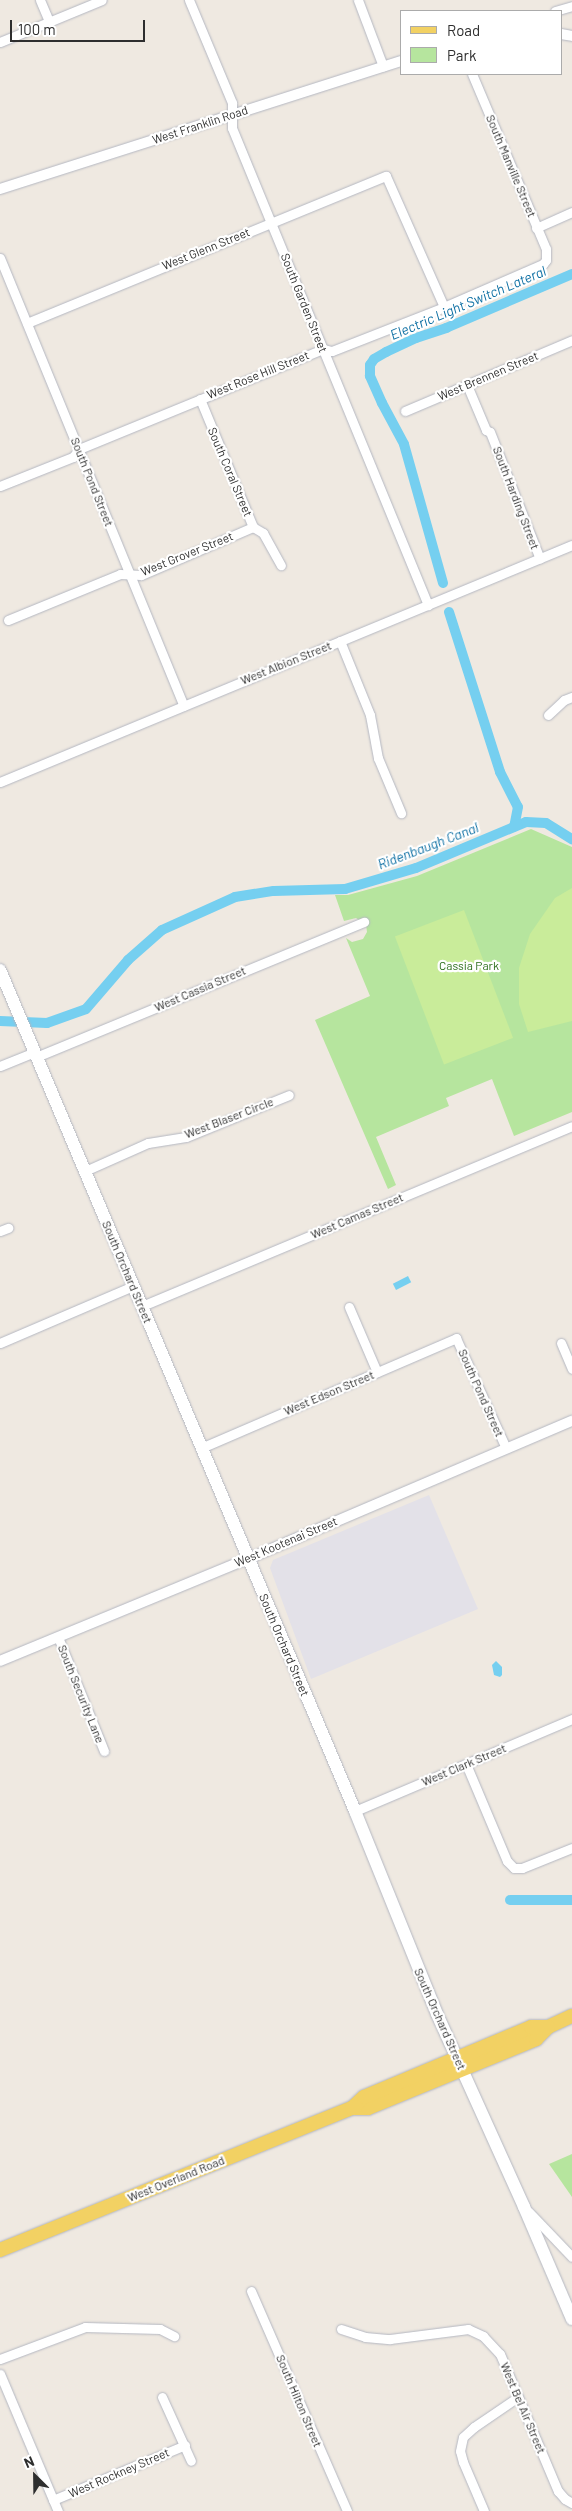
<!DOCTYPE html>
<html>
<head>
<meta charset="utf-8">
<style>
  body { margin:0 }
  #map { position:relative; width:572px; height:2511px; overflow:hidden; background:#efe9e1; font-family:Barlow,sans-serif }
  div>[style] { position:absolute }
  .industrial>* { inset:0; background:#e3e1e8 }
  .green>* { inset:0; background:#b6e59e }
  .pitch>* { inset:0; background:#c9ec9a; transform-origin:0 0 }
  .water>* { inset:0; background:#75cff0; transform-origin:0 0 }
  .canal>* { height:10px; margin:-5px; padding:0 5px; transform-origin:5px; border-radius:5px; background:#75cff0 }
  .roads { filter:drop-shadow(0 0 1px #b4b7c1) drop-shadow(0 0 1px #b4b7c1) }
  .minor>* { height:9px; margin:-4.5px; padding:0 4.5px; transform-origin:4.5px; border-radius:4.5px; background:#fff }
  .tertiary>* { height:10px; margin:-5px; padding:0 5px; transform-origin:5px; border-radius:5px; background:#fff }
  .secondary>* { height:12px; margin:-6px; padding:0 6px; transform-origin:6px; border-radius:6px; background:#fff }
  .primary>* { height:14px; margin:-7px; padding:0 7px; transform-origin:7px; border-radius:7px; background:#f2d163 }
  span { translate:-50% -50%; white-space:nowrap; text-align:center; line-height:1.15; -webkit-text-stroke:4.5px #fff; paint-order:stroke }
  .street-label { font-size:12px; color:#2e2e2e }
  .park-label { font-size:12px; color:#2c6e1b }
  .water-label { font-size:14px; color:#0d6fa3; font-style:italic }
  .legend { position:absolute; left:400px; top:10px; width:162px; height:65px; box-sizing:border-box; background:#fff; border:1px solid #ababab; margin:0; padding:6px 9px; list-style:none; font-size:15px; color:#2e2e2e }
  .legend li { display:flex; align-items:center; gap:10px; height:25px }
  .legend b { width:25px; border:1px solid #ababab }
  .north { position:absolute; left:10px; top:2451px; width:50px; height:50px; -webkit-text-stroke:4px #fff; paint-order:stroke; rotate:337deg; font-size:14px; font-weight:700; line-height:20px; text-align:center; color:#2e2e2e }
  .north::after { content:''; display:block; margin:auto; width:18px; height:22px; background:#2e2e2e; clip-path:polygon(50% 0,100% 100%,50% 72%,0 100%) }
  .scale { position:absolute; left:10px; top:20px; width:135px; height:22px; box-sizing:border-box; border:2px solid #2e2e2e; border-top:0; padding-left:6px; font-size:15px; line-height:18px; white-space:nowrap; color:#2e2e2e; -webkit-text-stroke:4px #fff; paint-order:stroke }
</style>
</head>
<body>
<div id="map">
  <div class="industrial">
    <i style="clip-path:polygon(429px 1495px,478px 1609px,311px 1679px,270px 1568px,273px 1560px)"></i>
  </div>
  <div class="green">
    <i style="clip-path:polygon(531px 829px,572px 847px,572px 1112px,514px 1136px,492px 1079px,446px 1098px,449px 1106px,376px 1137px,396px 1185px,388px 1189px,315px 1020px,370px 996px,346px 938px,352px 942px,363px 939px,367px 932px,366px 925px,356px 918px,344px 921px,335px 895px,348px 895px,417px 876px)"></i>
    <i style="clip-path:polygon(572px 2154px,572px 2197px,549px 2164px)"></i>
  </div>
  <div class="pitch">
    <i style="clip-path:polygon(572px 888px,572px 1021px,528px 1032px,519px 1004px,519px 968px,530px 934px,555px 898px)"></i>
    <i style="left:464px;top:910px;width:137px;height:74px;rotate:69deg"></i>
  </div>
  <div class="water">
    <i style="left:408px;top:1276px;width:7px;height:17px;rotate:63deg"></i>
    <i style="clip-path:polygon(496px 1661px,502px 1667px,502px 1675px,500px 1677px,494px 1675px,492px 1665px)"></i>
  </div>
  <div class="canal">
    <i style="left:443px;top:583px;width:144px;rotate:-105.7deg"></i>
    <i style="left:404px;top:444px;width:47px;rotate:-118.2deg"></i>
    <i style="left:382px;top:403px;width:30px;rotate:-114deg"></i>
    <i style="left:370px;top:376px;width:11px;rotate:-90deg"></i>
    <i style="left:370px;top:365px;width:7px;rotate:-56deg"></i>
    <i style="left:374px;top:359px;width:14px;rotate:-30deg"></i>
    <i style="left:386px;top:352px;width:33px;rotate:-25deg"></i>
    <i style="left:416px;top:338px;width:32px;rotate:-18deg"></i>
    <i style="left:446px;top:328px;width:137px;rotate:-23.2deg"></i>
    <i style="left:449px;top:612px;width:168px;rotate:72.3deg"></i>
    <i style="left:500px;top:772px;width:39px;rotate:63deg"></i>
    <i style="left:518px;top:807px;width:20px;rotate:101deg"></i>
    <i style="left:0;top:1021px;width:47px;rotate:2.4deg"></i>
    <i style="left:47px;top:1023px;width:41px;rotate:-19.7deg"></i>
    <i style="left:86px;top:1009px;width:65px;rotate:-49.4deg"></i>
    <i style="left:128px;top:960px;width:45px;rotate:-41.4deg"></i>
    <i style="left:162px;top:930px;width:80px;rotate:-24.3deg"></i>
    <i style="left:235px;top:897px;width:39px;rotate:-9deg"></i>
    <i style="left:274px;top:891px;width:71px;rotate:-1.6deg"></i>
    <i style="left:345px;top:889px;width:74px;rotate:-16.5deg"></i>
    <i style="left:416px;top:868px;width:119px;rotate:-22.7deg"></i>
    <i style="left:526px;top:822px;width:20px;rotate:3deg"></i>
    <i style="left:546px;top:823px;width:31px;rotate:32deg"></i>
    <i style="left:510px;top:1900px;width:62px"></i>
  </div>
  <div class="roads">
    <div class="minor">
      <i style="left:40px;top:0;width:23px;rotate:67deg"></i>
      <i style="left:189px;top:0;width:112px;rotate:67.3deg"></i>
      <i style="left:232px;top:103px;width:25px;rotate:90deg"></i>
      <i style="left:232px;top:128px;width:516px;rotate:67.66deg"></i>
      <i style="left:358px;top:0;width:71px;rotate:69.3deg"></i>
      <i style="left:555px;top:11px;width:18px;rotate:-16deg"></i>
      <i style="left:0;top:42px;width:110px;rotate:-22.4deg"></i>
      <i style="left:536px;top:228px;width:39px;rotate:-24deg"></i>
      <i style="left:0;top:258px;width:484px;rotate:67.7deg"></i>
      <i style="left:27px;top:323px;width:388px;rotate:-22.3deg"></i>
      <i style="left:386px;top:176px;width:143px;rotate:66.1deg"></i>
      <i style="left:467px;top:385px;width:49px;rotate:67.1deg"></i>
      <i style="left:486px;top:430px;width:4px;rotate:27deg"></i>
      <i style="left:490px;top:432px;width:136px;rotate:68.5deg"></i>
      <i style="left:200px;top:399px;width:139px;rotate:67.5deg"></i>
      <i style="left:253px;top:527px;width:12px;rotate:31deg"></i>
      <i style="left:263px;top:533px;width:37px;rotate:61deg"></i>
      <i style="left:405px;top:411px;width:181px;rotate:-23deg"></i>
      <i style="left:0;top:486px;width:79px;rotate:-21.7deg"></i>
      <i style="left:73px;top:457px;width:10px;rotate:-53deg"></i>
      <i style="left:79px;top:449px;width:264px;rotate:-22.3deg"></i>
      <i style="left:323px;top:349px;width:9px;rotate:13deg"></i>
      <i style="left:332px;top:351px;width:120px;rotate:-21.4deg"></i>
      <i style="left:444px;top:307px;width:108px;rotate:-23.5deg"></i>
      <i style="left:543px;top:264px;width:5px;rotate:-53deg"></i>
      <i style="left:546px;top:260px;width:11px;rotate:-90deg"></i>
      <i style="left:546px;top:249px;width:190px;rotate:-112.9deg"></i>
      <i style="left:8px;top:620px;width:121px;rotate:-22.3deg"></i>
      <i style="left:120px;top:574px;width:21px;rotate:3deg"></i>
      <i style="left:141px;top:575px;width:122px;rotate:-23.2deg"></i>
      <i style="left:340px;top:641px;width:80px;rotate:67.9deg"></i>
      <i style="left:370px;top:715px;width:44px;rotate:79.5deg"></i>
      <i style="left:378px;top:758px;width:60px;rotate:67.3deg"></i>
      <i style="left:548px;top:715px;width:22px;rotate:-43deg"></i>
      <i style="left:564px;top:700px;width:9px;rotate:-21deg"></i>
      <i style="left:0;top:782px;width:619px;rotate:-22.51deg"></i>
      <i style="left:36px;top:1057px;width:355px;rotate:-22.4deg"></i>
      <i style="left:0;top:1066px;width:37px;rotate:-22deg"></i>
      <i style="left:85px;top:1171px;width:69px;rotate:-24deg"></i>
      <i style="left:148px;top:1143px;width:38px;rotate:-9deg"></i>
      <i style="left:186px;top:1137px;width:111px;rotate:-22.2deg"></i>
      <i style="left:0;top:1231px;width:9px;rotate:-21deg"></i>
      <i style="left:142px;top:1306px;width:466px;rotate:-22.7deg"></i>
      <i style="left:349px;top:1307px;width:71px;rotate:66.7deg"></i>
      <i style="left:0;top:1343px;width:145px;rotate:-23.2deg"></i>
      <i style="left:561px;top:1343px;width:28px;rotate:67deg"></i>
      <i style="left:201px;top:1448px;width:278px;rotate:-23.3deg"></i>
      <i style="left:456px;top:1338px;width:121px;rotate:65.6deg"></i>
      <i style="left:58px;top:1637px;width:123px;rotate:68deg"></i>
      <i style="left:466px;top:1764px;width:105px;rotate:67.1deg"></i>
      <i style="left:507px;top:1861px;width:10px;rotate:45deg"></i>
      <i style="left:514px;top:1868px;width:8px"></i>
      <i style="left:522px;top:1868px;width:54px;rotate:-21.8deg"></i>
      <i style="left:355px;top:1811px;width:236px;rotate:-23deg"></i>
      <i style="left:529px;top:2212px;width:62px;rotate:46.3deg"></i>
      <i style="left:251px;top:2291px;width:240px;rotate:66.4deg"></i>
      <i style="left:341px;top:2329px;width:25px;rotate:18deg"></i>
      <i style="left:365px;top:2337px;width:25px;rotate:5deg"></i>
      <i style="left:390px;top:2339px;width:79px;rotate:-7.3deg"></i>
      <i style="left:468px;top:2329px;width:17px;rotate:25deg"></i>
      <i style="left:483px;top:2336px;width:25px;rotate:47deg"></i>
      <i style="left:500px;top:2354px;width:149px;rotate:67.1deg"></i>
      <i style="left:558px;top:2491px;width:11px;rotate:49deg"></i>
      <i style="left:565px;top:2499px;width:8px;rotate:30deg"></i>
      <i style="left:0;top:2359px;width:91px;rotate:-20.6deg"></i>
      <i style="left:85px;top:2327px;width:75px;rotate:1.5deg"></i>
      <i style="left:160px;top:2329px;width:16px;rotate:27deg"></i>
      <i style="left:0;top:2374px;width:149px;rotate:67.1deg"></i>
      <i style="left:162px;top:2397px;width:70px;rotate:65.6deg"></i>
      <i style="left:53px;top:2500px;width:143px;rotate:-22.6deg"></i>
      <i style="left:484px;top:2511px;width:53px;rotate:-113.2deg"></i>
      <i style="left:463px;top:2462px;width:11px;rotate:-105deg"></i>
      <i style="left:460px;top:2451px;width:14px;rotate:-78deg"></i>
      <i style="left:463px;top:2437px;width:15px;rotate:-42deg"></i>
      <i style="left:474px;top:2427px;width:53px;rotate:-34.3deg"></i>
    </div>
    <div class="tertiary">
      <i style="left:561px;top:34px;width:11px;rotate:10deg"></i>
      <i style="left:0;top:189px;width:421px;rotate:-17.7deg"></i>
      <i style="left:0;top:1661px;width:268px;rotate:-22.4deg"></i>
      <i style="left:248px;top:1559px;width:352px;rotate:-23.1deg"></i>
    </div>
    <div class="secondary">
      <i style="left:0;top:970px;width:913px;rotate:67.11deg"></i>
      <i style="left:355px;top:1811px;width:219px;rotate:68deg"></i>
      <i style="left:437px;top:2014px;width:212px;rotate:65.7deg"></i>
      <i style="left:524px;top:2207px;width:122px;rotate:66.8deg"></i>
    </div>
    <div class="primary">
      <i style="left:352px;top:2108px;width:16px"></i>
      <i style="left:368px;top:2108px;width:182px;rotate:-22.3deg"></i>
      <i style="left:536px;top:2039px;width:17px;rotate:-45deg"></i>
      <i style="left:548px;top:2027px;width:26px;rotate:-25deg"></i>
      <i style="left:0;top:2250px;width:380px;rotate:-22deg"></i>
      <i style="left:352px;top:2108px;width:16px;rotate:-43deg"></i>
      <i style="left:364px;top:2097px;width:181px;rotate:-22.7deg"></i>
      <i style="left:531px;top:2027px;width:17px"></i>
    </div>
  </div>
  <div class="street-label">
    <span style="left:200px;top:125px;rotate:-18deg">West Franklin Road</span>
    <span style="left:511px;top:166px;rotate:67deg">South Manville Street</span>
    <span style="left:206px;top:249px;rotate:-22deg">West Glenn Street</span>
    <span style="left:304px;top:303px;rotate:68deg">South Garden Street</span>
    <span style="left:258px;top:375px;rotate:-22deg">West Rose Hill Street</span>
    <span style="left:488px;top:376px;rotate:-23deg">West Brennen Street</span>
    <span style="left:230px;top:472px;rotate:67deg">South Coral Street</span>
    <span style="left:92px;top:482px;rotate:68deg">South Pond Street</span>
    <span style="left:516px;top:498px;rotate:69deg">South Harding Street</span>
    <span style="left:187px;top:554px;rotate:-22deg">West Grover Street</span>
    <span style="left:286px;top:663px;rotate:-22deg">West Albion Street</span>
    <span style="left:200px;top:989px;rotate:-23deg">West Cassia Street</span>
    <span style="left:229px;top:1118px;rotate:-21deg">West Blaser Circle</span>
    <span style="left:357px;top:1216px;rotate:-23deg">West Camas Street</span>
    <span style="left:127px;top:1272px;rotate:67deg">South Orchard Street</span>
    <span style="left:329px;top:1393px;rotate:-23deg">West Edson Street</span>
    <span style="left:481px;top:1393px;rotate:66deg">South Pond Street</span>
    <span style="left:286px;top:1542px;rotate:-23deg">West Kootenai Street</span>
    <span style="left:284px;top:1645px;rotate:67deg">South Orchard Street</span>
    <span style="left:81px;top:1694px;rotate:68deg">South Security Lane</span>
    <span style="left:464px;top:1765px;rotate:-23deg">West Clark Street</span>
    <span style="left:440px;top:2019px;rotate:66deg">South Orchard Street</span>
    <span style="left:176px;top:2179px;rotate:-22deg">West Overland Road</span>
    <span style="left:299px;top:2401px;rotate:67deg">South Hilton Street</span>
    <span style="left:523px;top:2408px;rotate:67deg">West Bel Air Street</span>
    <span style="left:119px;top:2473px;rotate:-23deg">West Rockney Street</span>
  </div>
  <div class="park-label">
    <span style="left:469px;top:966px">Cassia Park</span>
  </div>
  <div class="water-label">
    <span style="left:468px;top:303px;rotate:-23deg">Electric Light Switch Lateral</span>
    <span style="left:428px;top:846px;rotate:-21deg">Ridenbaugh Canal</span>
  </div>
  <ul class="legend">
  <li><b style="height:6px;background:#f2d163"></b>Road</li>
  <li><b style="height:14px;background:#b6e59e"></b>Park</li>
  </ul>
  <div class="north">N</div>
  <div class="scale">100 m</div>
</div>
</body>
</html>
